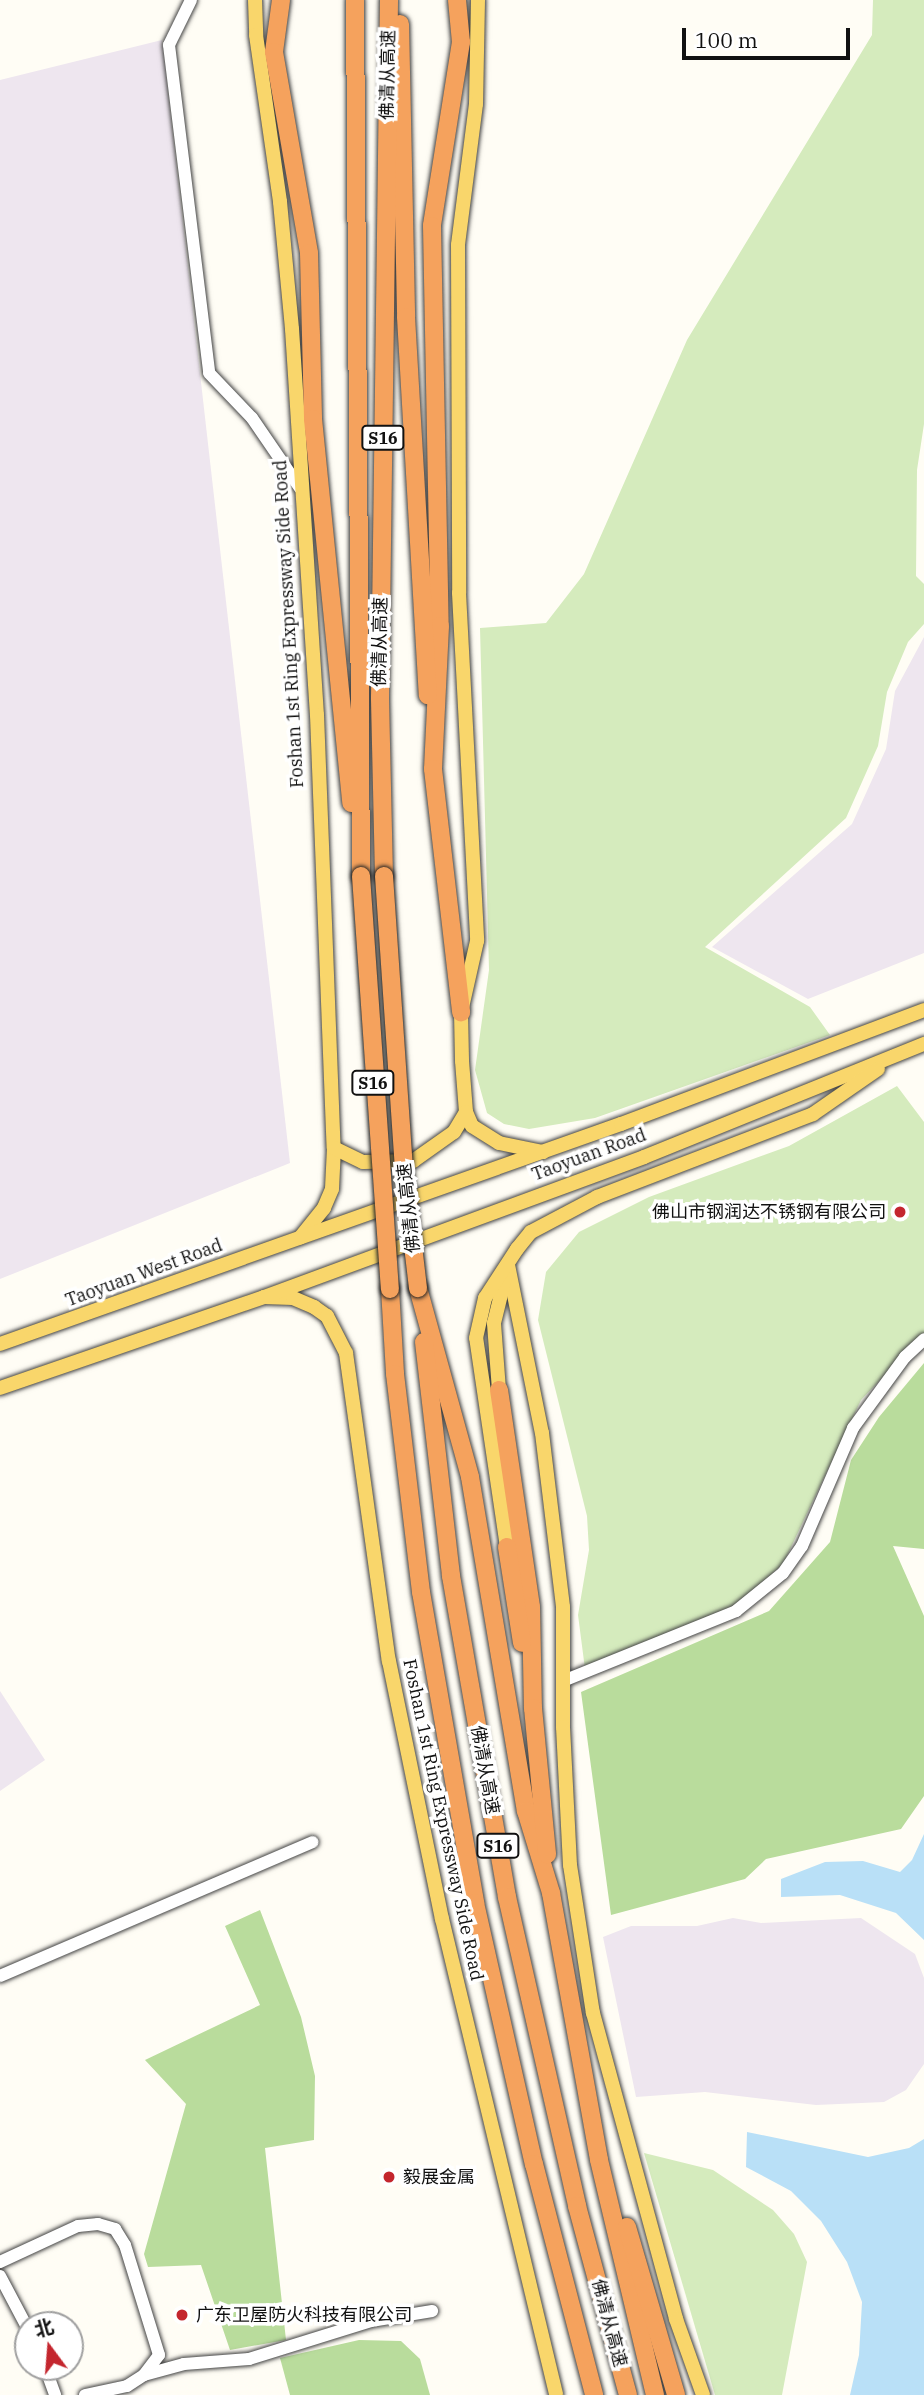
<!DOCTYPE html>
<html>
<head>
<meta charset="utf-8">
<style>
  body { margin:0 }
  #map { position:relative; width:924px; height:2395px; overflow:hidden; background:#fffdf5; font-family:"IBM Plex Serif","Noto Sans SC",serif }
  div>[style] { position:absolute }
  .industrial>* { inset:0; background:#eee6ef }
  .green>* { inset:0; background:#d5ebbd }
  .forest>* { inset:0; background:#b9dc9c }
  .water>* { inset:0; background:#b9e0f7 }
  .roads { filter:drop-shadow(0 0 2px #444) drop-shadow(0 0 2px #444) }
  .minor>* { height:12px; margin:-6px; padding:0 6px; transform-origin:6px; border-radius:6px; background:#fff }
  .major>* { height:14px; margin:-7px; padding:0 7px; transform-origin:7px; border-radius:7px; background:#f9d66b }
  .highway>* { height:18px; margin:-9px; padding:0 9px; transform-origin:9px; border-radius:9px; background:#f5a25d }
  .bridges { filter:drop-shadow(0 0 2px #222) drop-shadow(0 0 2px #222) }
  .highway-bridge>* { height:18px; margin:-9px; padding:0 9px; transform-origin:9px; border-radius:9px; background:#f5a25d }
  .dots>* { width:19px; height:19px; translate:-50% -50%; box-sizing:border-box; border:4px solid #fff; border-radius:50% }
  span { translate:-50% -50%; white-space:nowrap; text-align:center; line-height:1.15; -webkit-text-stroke:7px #fff; paint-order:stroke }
  .shield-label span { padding:2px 5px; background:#fff; border:2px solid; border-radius:5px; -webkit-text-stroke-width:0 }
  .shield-label { font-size:16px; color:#111; font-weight:700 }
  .street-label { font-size:18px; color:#111 }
  .poi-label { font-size:18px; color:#111 }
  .right { translate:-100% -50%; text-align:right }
  .left { translate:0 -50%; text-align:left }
  .north { position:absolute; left:14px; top:2311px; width:70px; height:70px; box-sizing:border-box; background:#fff; border:2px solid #a0a0a0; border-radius:50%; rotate:344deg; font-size:19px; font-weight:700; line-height:28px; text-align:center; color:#111 }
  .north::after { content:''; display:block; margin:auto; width:24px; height:32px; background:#c4262e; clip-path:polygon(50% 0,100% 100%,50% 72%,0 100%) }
  .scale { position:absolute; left:682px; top:28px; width:168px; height:32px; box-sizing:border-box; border:4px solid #111; border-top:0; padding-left:9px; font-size:21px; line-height:24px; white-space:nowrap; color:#111; -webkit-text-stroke:5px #fff; paint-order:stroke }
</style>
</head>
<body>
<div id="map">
  <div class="industrial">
    <i style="clip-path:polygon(162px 40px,290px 1163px,0 1279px,0 80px)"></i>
    <i style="clip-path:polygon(924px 637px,924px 953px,808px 999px,712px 947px,852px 824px,886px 749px,895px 691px)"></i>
    <i style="clip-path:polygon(0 1691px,45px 1760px,0 1791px)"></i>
    <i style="clip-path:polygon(733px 1918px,761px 1923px,861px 1918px,915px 1954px,924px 1978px,924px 2064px,906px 2090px,884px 2102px,816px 2105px,705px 2092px,636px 2097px,603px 1937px,631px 1926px,697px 1926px)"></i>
  </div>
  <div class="green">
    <i style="clip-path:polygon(873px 0,924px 0,924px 424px,917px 470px,916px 576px,924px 584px,924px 624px,908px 642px,887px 692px,878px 746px,846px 818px,705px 947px,810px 1007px,830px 1035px,595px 1118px,529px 1129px,504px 1124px,487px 1113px,475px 1070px,489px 970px,480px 628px,546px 623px,584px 574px,687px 340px,872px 35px)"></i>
    <i style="clip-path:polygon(897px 1086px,924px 1122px,924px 1334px,861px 1400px,783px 1564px,733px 1608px,585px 1669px,578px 1615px,589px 1550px,587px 1516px,538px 1320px,546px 1272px,579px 1232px,649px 1197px,789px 1146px)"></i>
    <i style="clip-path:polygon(644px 2153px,713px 2170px,773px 2210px,794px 2234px,807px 2262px,782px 2395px,715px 2395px)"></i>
  </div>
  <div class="forest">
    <i style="clip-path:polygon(924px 1363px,924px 1549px,893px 1546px,924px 1616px,924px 1796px,901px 1829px,766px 1859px,745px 1879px,611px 1915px,581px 1692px,769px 1611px,830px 1542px,851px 1460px,879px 1417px)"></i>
    <i style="clip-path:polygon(260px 1910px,301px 2017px,315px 2076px,314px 2140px,265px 2148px,286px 2340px,230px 2350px,201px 2265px,148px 2267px,144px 2254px,186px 2104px,145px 2060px,260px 2005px,225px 1926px)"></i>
    <i style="clip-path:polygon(359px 2340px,401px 2341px,420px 2359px,430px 2395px,290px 2395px,280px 2358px)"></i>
  </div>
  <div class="water">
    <i style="clip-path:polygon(924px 1834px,924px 1940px,896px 1913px,840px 1895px,781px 1897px,781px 1879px,825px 1862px,863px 1861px,900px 1872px,912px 1860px)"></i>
    <i style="clip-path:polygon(747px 2132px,868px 2157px,909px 2148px,924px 2139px,924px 2395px,850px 2395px,859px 2355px,862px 2302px,847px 2262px,821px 2221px,791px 2191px,746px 2167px)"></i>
  </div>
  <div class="roads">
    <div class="minor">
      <i style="left:191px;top:0;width:50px;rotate:116.1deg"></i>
      <i style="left:169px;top:45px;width:330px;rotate:83deg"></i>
      <i style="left:209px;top:373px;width:62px;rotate:46.3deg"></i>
      <i style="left:252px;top:418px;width:85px;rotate:55.6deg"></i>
      <i style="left:563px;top:1681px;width:187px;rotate:-22deg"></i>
      <i style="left:736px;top:1611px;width:60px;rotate:-39deg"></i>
      <i style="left:783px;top:1573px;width:33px;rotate:-55deg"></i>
      <i style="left:802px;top:1546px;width:129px;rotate:-66.6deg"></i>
      <i style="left:853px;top:1428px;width:88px;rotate:-53.8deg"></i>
      <i style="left:905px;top:1357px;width:26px;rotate:-43deg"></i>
      <i style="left:0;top:1976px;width:340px;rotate:-23.2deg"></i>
      <i style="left:0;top:2262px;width:86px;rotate:-24.8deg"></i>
      <i style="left:78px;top:2226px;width:20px;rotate:-6deg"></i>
      <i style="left:98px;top:2224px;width:18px;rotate:16deg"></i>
      <i style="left:115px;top:2229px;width:19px;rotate:58deg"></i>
      <i style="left:125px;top:2245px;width:115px;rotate:72.8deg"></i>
      <i style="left:159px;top:2355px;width:25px;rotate:127deg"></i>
      <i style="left:144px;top:2375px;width:20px;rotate:147deg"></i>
      <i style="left:127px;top:2386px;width:43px;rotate:167.9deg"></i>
      <i style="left:0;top:2276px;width:60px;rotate:62.2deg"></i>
      <i style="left:45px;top:2367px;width:30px;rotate:70deg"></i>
      <i style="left:144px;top:2375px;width:41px;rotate:-15.4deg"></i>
      <i style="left:184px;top:2364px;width:65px;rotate:-4.4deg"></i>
      <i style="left:249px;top:2359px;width:128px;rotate:-17.3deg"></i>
      <i style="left:371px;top:2321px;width:62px;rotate:-9.3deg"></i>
    </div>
    <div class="major">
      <i style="left:255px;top:0;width:35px;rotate:88deg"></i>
      <i style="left:256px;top:35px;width:169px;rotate:81.8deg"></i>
      <i style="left:280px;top:202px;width:128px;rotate:84.6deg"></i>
      <i style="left:292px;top:329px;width:387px;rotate:86.3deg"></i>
      <i style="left:317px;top:715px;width:433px;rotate:87.8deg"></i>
      <i style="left:334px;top:1148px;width:41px;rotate:92.8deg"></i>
      <i style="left:332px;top:1189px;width:21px;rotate:113deg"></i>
      <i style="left:324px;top:1208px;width:38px;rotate:129deg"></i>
      <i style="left:478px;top:0;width:104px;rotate:91.1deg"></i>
      <i style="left:476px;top:104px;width:142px;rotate:97.3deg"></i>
      <i style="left:458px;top:245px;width:348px;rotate:89.8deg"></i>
      <i style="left:459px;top:593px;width:348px;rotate:87deg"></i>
      <i style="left:477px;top:941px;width:73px;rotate:102.7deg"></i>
      <i style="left:461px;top:1012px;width:49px;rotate:88.8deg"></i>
      <i style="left:462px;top:1061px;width:51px;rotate:85.5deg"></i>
      <i style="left:466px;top:1112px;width:15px;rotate:67deg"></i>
      <i style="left:472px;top:1126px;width:32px;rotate:32deg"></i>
      <i style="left:499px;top:1143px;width:45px;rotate:11.6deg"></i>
      <i style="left:334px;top:1148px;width:32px;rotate:26deg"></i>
      <i style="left:363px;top:1162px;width:50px;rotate:-1.1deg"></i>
      <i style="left:413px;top:1161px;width:50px;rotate:-35.3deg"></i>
      <i style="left:454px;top:1132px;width:23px;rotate:-59deg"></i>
      <i style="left:508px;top:1265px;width:171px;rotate:78.6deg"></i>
      <i style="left:542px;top:1433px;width:175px;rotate:83.1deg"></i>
      <i style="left:563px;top:1607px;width:120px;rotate:90deg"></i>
      <i style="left:563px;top:1727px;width:138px;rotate:87.1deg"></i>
      <i style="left:570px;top:1865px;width:150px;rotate:81.2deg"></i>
      <i style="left:593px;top:2013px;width:317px;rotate:74.8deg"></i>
      <i style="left:676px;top:2319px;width:81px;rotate:70.4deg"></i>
      <i style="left:264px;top:1297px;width:29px;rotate:2deg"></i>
      <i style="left:293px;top:1298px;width:23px;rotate:23deg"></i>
      <i style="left:314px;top:1307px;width:16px;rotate:35deg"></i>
      <i style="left:327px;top:1316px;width:42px;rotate:62.8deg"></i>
      <i style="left:346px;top:1353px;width:311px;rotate:82.1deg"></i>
      <i style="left:389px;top:1661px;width:263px;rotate:78.4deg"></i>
      <i style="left:442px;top:1919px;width:489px;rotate:76.5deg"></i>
      <i style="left:0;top:1344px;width:659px;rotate:-19.51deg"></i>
      <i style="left:621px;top:1124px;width:324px;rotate:-20.6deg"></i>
      <i style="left:0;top:1388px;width:279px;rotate:-19deg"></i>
      <i style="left:264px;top:1297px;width:405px;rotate:-20.2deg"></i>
      <i style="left:644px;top:1157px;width:302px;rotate:-22deg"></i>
      <i style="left:499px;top:1390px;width:67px;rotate:-94.3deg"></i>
      <i style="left:494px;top:1323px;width:50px;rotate:-76.2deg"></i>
      <i style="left:507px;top:1547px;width:211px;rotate:-98.4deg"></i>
      <i style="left:476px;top:1338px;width:41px;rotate:-77.3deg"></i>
      <i style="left:485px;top:1298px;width:59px;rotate:-56.9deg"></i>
      <i style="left:517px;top:1249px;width:22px;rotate:-51deg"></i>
      <i style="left:531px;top:1232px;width:75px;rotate:-27.9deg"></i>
      <i style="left:597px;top:1197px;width:231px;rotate:-21deg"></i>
      <i style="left:813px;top:1114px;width:79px;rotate:-34.7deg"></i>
    </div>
    <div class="highway">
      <i style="left:281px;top:0;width:52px;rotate:97.7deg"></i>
      <i style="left:274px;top:52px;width:204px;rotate:80.1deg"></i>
      <i style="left:309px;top:253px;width:166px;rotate:88.6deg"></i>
      <i style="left:313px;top:419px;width:386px;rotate:84.3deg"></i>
      <i style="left:355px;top:0;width:876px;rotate:89.61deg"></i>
      <i style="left:457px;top:0;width:42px;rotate:84.6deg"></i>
      <i style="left:461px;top:42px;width:186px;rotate:99deg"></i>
      <i style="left:432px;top:226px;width:400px;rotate:88.9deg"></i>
      <i style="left:440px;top:626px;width:143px;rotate:92.8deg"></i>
      <i style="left:433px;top:769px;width:245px;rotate:83.4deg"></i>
      <i style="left:400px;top:24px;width:293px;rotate:88.8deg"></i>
      <i style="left:406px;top:317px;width:379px;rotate:86.7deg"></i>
      <i style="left:384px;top:876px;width:178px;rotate:-91.3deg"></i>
      <i style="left:380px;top:698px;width:698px;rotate:-89.26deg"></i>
      <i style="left:418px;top:1288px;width:196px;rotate:74.6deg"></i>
      <i style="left:470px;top:1477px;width:339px;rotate:80.5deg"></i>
      <i style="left:526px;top:1811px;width:86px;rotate:73deg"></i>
      <i style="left:551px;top:1893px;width:271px;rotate:79.8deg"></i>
      <i style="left:599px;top:2160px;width:242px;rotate:76.6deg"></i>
      <i style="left:390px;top:1289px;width:85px;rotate:86.6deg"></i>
      <i style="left:395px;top:1374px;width:220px;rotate:83.2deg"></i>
      <i style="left:421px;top:1592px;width:316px;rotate:80.1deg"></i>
      <i style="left:475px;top:1903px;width:268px;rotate:77.3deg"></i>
      <i style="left:534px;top:2164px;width:239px;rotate:75.4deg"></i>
      <i style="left:424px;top:1342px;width:236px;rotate:83.4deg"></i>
      <i style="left:451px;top:1576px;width:326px;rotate:80.1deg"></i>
      <i style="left:507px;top:1897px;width:317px;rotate:77.2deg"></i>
      <i style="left:577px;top:2206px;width:196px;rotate:74.9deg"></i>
      <i style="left:499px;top:1390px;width:219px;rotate:81.6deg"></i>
      <i style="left:531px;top:1607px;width:101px;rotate:88.9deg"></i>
      <i style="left:533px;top:1708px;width:147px;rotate:84.5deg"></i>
      <i style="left:507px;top:1547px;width:97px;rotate:81.1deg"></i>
      <i style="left:627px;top:2227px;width:175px;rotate:73.7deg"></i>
    </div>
  </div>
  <div class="bridges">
    <div class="highway-bridge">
      <i style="left:361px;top:876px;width:414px;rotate:86deg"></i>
      <i style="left:384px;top:876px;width:294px;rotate:86.1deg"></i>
      <i style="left:404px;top:1169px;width:120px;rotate:83.3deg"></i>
    </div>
  </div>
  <div class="dots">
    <i style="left:900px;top:1212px;background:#c4262e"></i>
    <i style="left:389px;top:2177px;background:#c4262e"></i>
    <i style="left:182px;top:2315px;background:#c4262e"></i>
  </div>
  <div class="shield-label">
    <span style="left:383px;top:438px">S16</span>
    <span style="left:373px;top:1083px">S16</span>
    <span style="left:498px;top:1846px">S16</span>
  </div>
  <div class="street-label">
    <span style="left:388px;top:75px;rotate:-89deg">佛清从高速</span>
    <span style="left:289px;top:624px;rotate:-93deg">Foshan 1st Ring Expressway Side Road</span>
    <span style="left:380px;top:642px;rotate:-89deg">佛清从高速</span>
    <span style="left:589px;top:1155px;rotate:-20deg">Taoyuan Road</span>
    <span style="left:409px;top:1208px;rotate:-96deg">佛清从高速</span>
    <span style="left:144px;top:1273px;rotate:-20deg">Taoyuan West Road</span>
    <span style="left:485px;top:1770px;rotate:80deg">佛清从高速</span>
    <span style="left:443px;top:1820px;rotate:78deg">Foshan 1st Ring Expressway Side Road</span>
    <span style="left:609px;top:2323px;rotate:75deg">佛清从高速</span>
  </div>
  <div class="poi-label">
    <span class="right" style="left:886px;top:1212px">佛山市钢润达不锈钢有限公司</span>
    <span class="left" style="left:403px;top:2177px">毅展金属</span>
    <span class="left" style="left:196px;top:2315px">广东卫屋防火科技有限公司</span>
  </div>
  <div class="north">北</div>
  <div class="scale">100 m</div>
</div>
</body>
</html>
